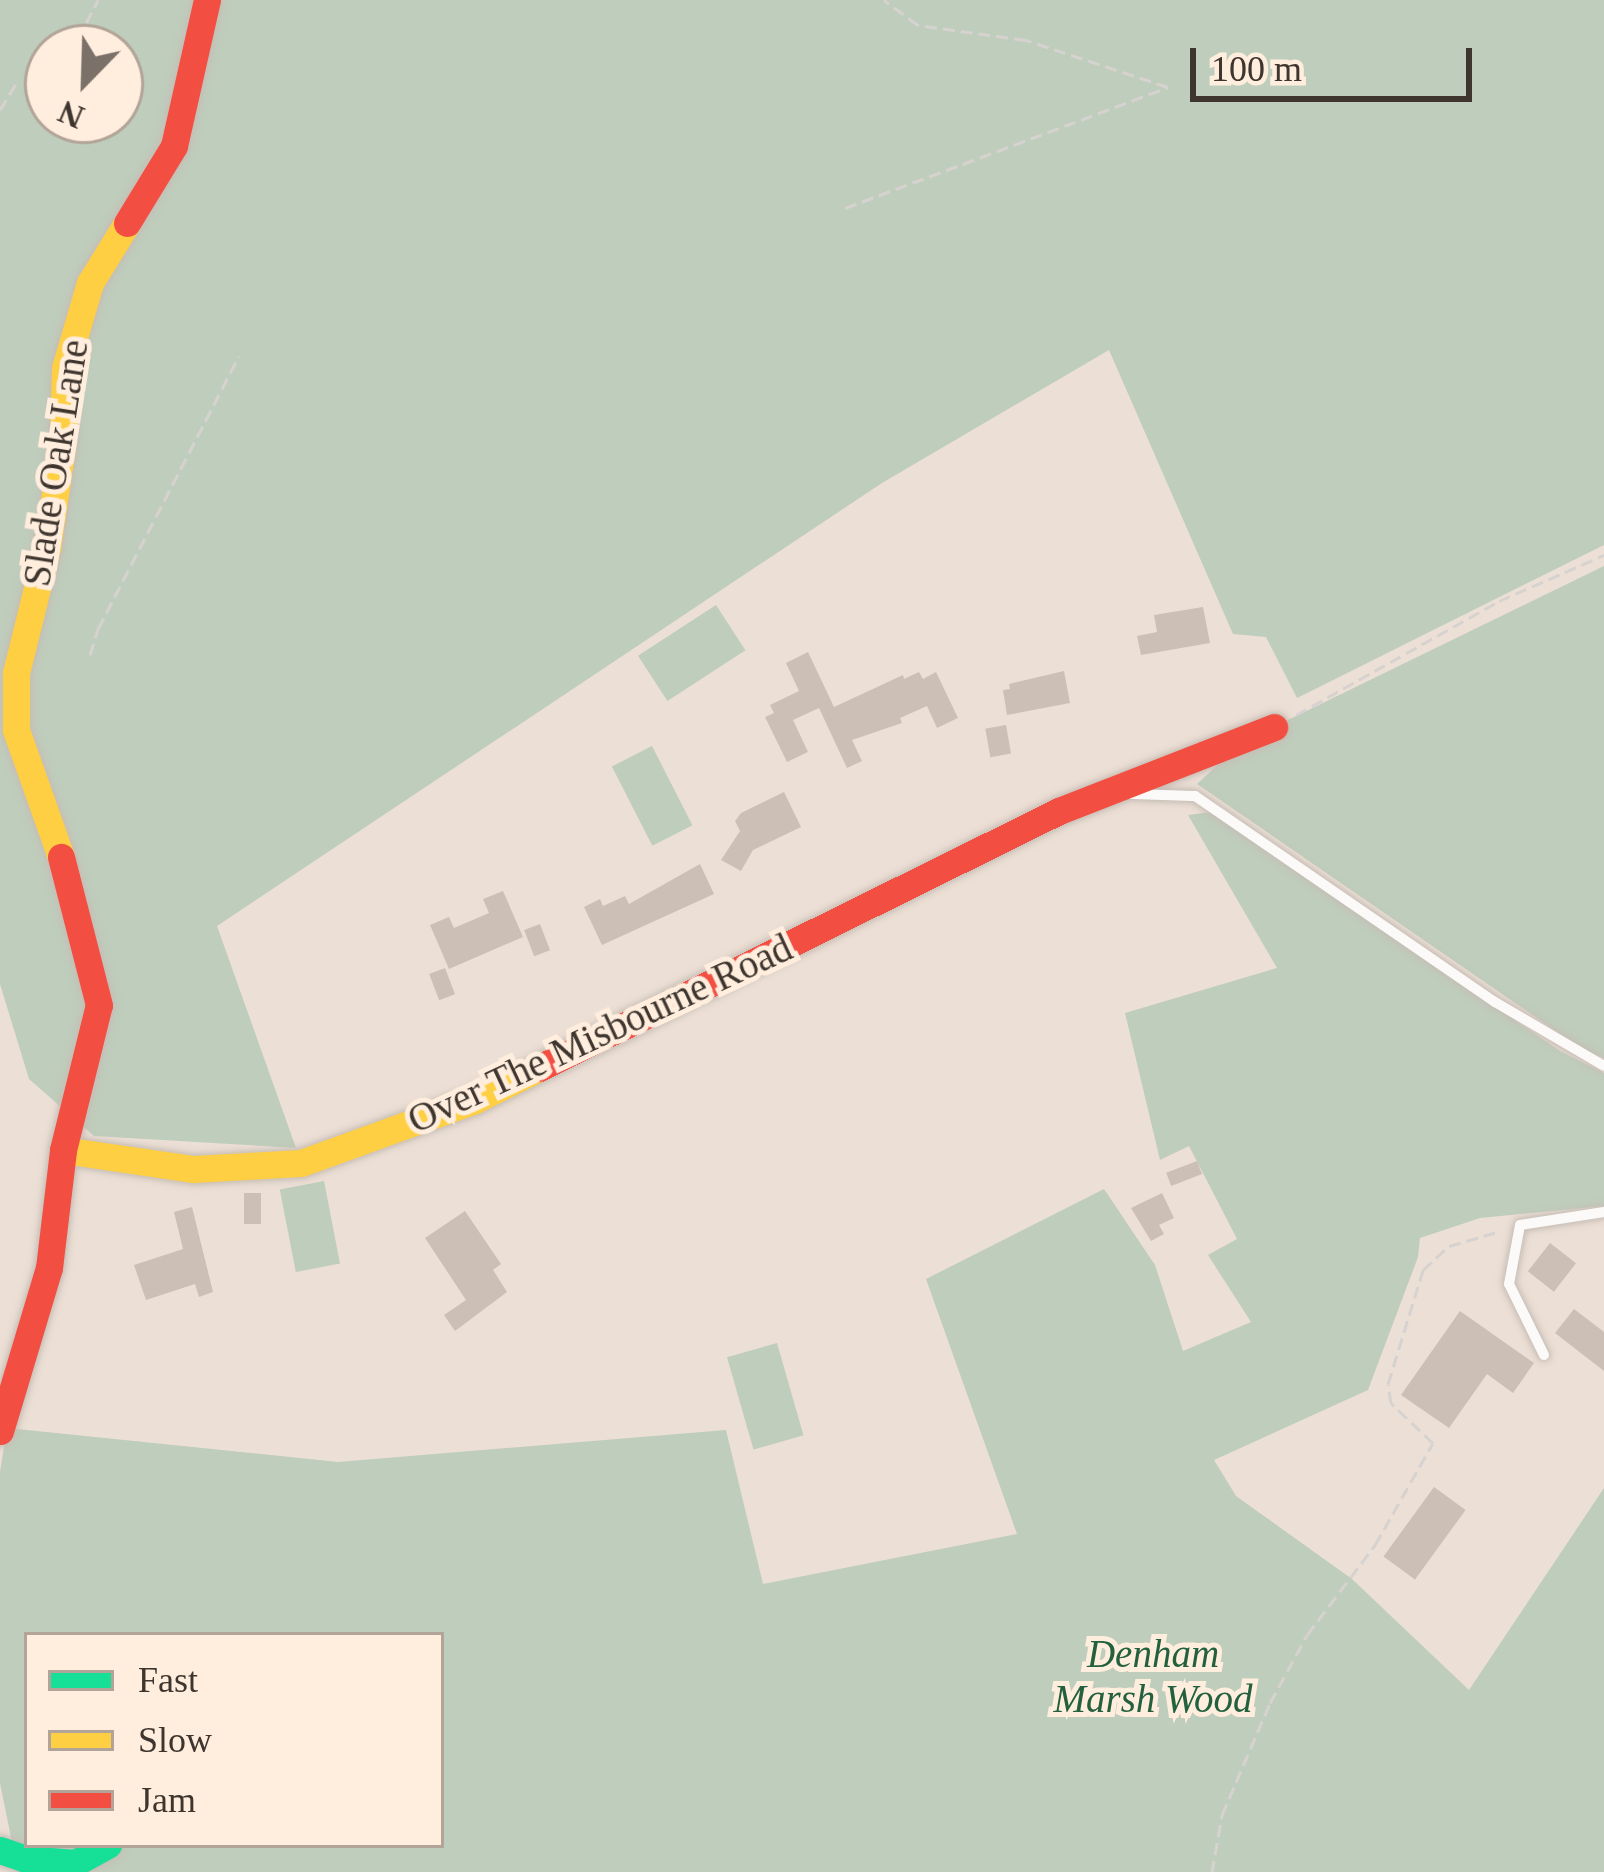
<!DOCTYPE html>
<html>
<head>
<meta charset="utf-8">
<style>
  body { margin:0 }
  #map { position:relative; width:1604px; height:1872px; overflow:hidden; background:#ecdfd5; font-family:Georgia,serif }
  div>[style] { position:absolute }
  .green>* { inset:0; background:#bfcdbc; transform-origin:0 0 }
  .building>* { inset:0; background:#ccc0b6; transform-origin:0 0 }
  .path>* { height:3px; margin-top:-1.5px; transform-origin:0; background:repeating-linear-gradient(90deg,#d6d2d0 0 12px,transparent 0 18px) }
  .roads { filter:drop-shadow(0 0 3px #c6bdb5) drop-shadow(0 0 3px #c6bdb5) }
  .lane>* { height:10px; margin:-5px; padding:0 5px; transform-origin:5px; border-radius:5px; background:#fcfaf9 }
  .fast>* { height:27px; margin:-13.5px; padding:0 13.5px; transform-origin:13.5px; border-radius:13.5px; background:#16e098 }
  .slow>* { height:27px; margin:-13.5px; padding:0 13.5px; transform-origin:13.5px; border-radius:13.5px; background:#ffcf43 }
  .jam>* { height:27px; margin:-13.5px; padding:0 13.5px; transform-origin:13.5px; border-radius:13.5px; background:#f24e42 }
  span { translate:-50% -50%; white-space:nowrap; text-align:center; line-height:1.15; -webkit-text-stroke:10px #ffedde; paint-order:stroke }
  .street-label { font-size:39px; color:#3e362e }
  .park-label { font-size:39px; color:#22603e; font-style:italic }
  .legend { position:absolute; left:24px; top:1632px; width:420px; height:216px; box-sizing:border-box; background:#ffedde; border:3px solid #b2a498; margin:0; padding:15px 21px; list-style:none; font-size:36px; color:#3e362e }
  .legend li { display:flex; align-items:center; gap:24px; height:60px }
  .legend b { width:60px; border:3px solid #b2a498 }
  .north { position:absolute; left:24px; top:24px; width:120px; height:120px; box-sizing:border-box; background:#ffedde; border:3px solid #b2a498; border-radius:50%; rotate:203deg; font-size:33px; font-weight:700; line-height:48px; text-align:center; color:#3e362e }
  .north::after { content:''; display:block; margin:auto; width:42px; height:54px; background:#7b7168; clip-path:polygon(50% 0,100% 100%,50% 72%,0 100%) }
  .scale { position:absolute; left:1190px; top:48px; width:282px; height:54px; box-sizing:border-box; border:6px solid #3e362e; border-top:0; padding-left:15px; font-size:36px; line-height:42px; white-space:nowrap; color:#3e362e; -webkit-text-stroke:9px #ffedde; paint-order:stroke }
</style>
</head>
<body>
<div id="map">
  <div class="green">
    <i style="clip-path:polygon(evenodd,0 0,1604px 0,1604px 545px,1297px 698px,1266px 637px,1233px 634px,1109px 350px,882px 483px,217px 926px,296px 1148px,94px 1136px,29px 1079px,0 984px,0 0,48px 48px,120px 48px,120px 120px,48px 120px,48px 48px)"></i>
    <i style="clip-path:polygon(1604px 566px,1604px 1058px,1582px 1049px,1197px 784px,1241px 743px)"></i>
    <i style="left:716px;top:605px;width:54px;height:93px;rotate:57deg"></i>
    <i style="left:652px;top:746px;width:89px;height:45px;rotate:63deg"></i>
    <i style="clip-path:polygon(evenodd,1211px 812px,1560px 1051px,1604px 1073px,1604px 1206px,1480px 1218px,1420px 1238px,1418px 1257px,1368px 1390px,1214px 1460px,1236px 1496px,1352px 1579px,1469px 1690px,1604px 1488px,1604px 1872px,18px 1872px,0 1783px,0 1472px,7px 1428px,338px 1462px,726px 1430px,763px 1584px,1017px 1534px,926px 1279px,1104px 1189px,1155px 1265px,1183px 1351px,1251px 1322px,1208px 1255px,1237px 1239px,1189px 1146px,1160px 1160px,1125px 1013px,1277px 968px,1188px 815px,1211px 812px,27px 1635px,441px 1635px,441px 1845px,27px 1845px,27px 1635px)"></i>
    <i style="left:324px;top:1181px;width:84px;height:45px;rotate:79deg"></i>
    <i style="left:777px;top:1343px;width:96px;height:52px;rotate:74deg"></i>
  </div>
  <div class="building">
    <i style="clip-path:polygon(1203px 607px,1210px 643px,1141px 655px,1137px 636px,1157px 632px,1154px 615px)"></i>
    <i style="clip-path:polygon(808px 652px,834px 707px,903px 675px,904px 679px,919px 672px,923px 679px,936px 672px,958px 718px,937px 728px,927px 706px,900px 718px,902px 723px,852px 740px,862px 761px,847px 768px,819px 708px,793px 720px,808px 752px,787px 762px,765px 717px,774px 713px,770px 705px,799px 691px,786px 663px)"></i>
    <i style="clip-path:polygon(1064px 671px,1070px 703px,1007px 715px,1003px 690px,1010px 689px,1009px 684px)"></i>
    <i style="left:1006px;top:725px;width:29px;height:21px;rotate:80deg"></i>
    <i style="clip-path:polygon(784px 792px,801px 827px,753px 850px,741px 871px,721px 860px,740px 831px,735px 821px,741px 813px)"></i>
    <i style="clip-path:polygon(700px 864px,714px 894px,602px 945px,584px 907px,600px 899px,603px 906px,625px 896px,629px 904px)"></i>
    <i style="clip-path:polygon(503px 891px,523px 937px,449px 969px,430px 925px,449px 917px,454px 928px,489px 913px,483px 899px)"></i>
    <i style="left:540px;top:924px;width:28px;height:17px;rotate:69deg"></i>
    <i style="left:445px;top:968px;width:28px;height:17px;rotate:69deg"></i>
    <i style="left:1197px;top:1161px;width:14px;height:33px;rotate:69deg"></i>
    <i style="left:244px;top:1193px;width:17px;height:31px"></i>
    <i style="clip-path:polygon(1162px 1193px,1174px 1218px,1159px 1225px,1164px 1234px,1151px 1241px,1131px 1208px)"></i>
    <i style="clip-path:polygon(192px 1207px,213px 1292px,199px 1297px,195px 1284px,146px 1300px,134px 1265px,183px 1249px,174px 1212px)"></i>
    <i style="clip-path:polygon(465px 1211px,501px 1264px,493px 1270px,507px 1292px,455px 1331px,444px 1315px,466px 1300px,425px 1238px)"></i>
    <i style="left:1550px;top:1243px;width:33px;height:36px;rotate:38deg"></i>
    <i style="clip-path:polygon(1574px 1309px,1604px 1332px,1604px 1371px,1555px 1333px)"></i>
    <i style="clip-path:polygon(1460px 1311px,1534px 1363px,1513px 1393px,1487px 1374px,1449px 1428px,1401px 1395px)"></i>
    <i style="left:1434px;top:1487px;width:39px;height:86px;rotate:36deg"></i>
  </div>
  <div class="path">
    <i style="left:86px;top:23px;width:26px;rotate:-62deg"></i>
    <i style="left:0;top:110px;width:31px;rotate:-59deg"></i>
    <i style="left:845px;top:208px;width:345px;rotate:-20.5deg"></i>
    <i style="left:1168px;top:87px;width:150px;rotate:-161.7deg"></i>
    <i style="left:1026px;top:40px;width:109px;rotate:-172.1deg"></i>
    <i style="left:918px;top:25px;width:42px;rotate:-143.7deg"></i>
    <i style="left:90px;top:655px;width:27px;rotate:-73deg"></i>
    <i style="left:98px;top:629px;width:307px;rotate:-62.7deg"></i>
    <i style="left:1296px;top:715px;width:233px;rotate:-29.3deg"></i>
    <i style="left:1499px;top:601px;width:115px;rotate:-23.7deg"></i>
    <i style="left:1212px;top:1872px;width:58px;rotate:-80deg"></i>
    <i style="left:1222px;top:1815px;width:122px;rotate:-66.8deg"></i>
    <i style="left:1270px;top:1703px;width:77px;rotate:-61.4deg"></i>
    <i style="left:1307px;top:1635px;width:113px;rotate:-52.9deg"></i>
    <i style="left:1375px;top:1545px;width:117px;rotate:-60.4deg"></i>
    <i style="left:1433px;top:1443px;width:58px;rotate:-136.4deg"></i>
    <i style="left:1391px;top:1403px;width:19px;rotate:-99deg"></i>
    <i style="left:1388px;top:1384px;width:119px;rotate:-72.9deg"></i>
    <i style="left:1423px;top:1270px;width:35px;rotate:-43deg"></i>
    <i style="left:1449px;top:1246px;width:54px;rotate:-16.1deg"></i>
  </div>
  <div class="roads">
    <div class="lane">
      <i style="left:1131px;top:794px;width:64px;rotate:1.8deg"></i>
      <i style="left:1195px;top:796px;width:364px;rotate:34.5deg"></i>
      <i style="left:1495px;top:1002px;width:126px;rotate:30.4deg"></i>
      <i style="left:1544px;top:1355px;width:79px;rotate:-116.2deg"></i>
      <i style="left:1509px;top:1284px;width:60px;rotate:-79.4deg"></i>
      <i style="left:1520px;top:1225px;width:85px;rotate:-8.8deg"></i>
    </div>
    <div class="fast">
      <i style="left:0;top:1850px;width:28px;rotate:19deg"></i>
      <i style="left:26px;top:1859px;width:49px;rotate:4.7deg"></i>
      <i style="left:75px;top:1863px;width:38px;rotate:-29deg"></i>
    </div>
    <div class="slow">
      <i style="left:61px;top:857px;width:135px;rotate:-109.5deg"></i>
      <i style="left:16px;top:730px;width:57px;rotate:-90deg"></i>
      <i style="left:16px;top:673px;width:129px;rotate:-76.1deg"></i>
      <i style="left:47px;top:548px;width:110px;rotate:-81.6deg"></i>
      <i style="left:63px;top:439px;width:71px;rotate:-88.4deg"></i>
      <i style="left:65px;top:368px;width:89px;rotate:-73.6deg"></i>
      <i style="left:90px;top:283px;width:70px;rotate:-58.3deg"></i>
      <i style="left:63px;top:1150px;width:132px;rotate:8.3deg"></i>
      <i style="left:194px;top:1169px;width:107px;rotate:-3.2deg"></i>
      <i style="left:301px;top:1163px;width:185px;rotate:-19.9deg"></i>
      <i style="left:475px;top:1100px;width:72px;rotate:-26.6deg"></i>
    </div>
    <div class="jam">
      <i style="left:127px;top:223px;width:90px;rotate:-58.6deg"></i>
      <i style="left:174px;top:146px;width:150px;rotate:-77.3deg"></i>
      <i style="left:539px;top:1068px;width:580px;rotate:-26.3deg"></i>
      <i style="left:1059px;top:811px;width:231px;rotate:-21.3deg"></i>
      <i style="left:0;top:1431px;width:170px;rotate:-73.3deg"></i>
      <i style="left:49px;top:1268px;width:119px;rotate:-83.2deg"></i>
      <i style="left:63px;top:1150px;width:149px;rotate:-76.1deg"></i>
      <i style="left:99px;top:1005px;width:153px;rotate:-104.4deg"></i>
    </div>
  </div>
  <div class="street-label">
    <span style="left:56px;top:463px;rotate:-81deg">Slade Oak Lane</span>
    <span style="left:600px;top:1034px;rotate:-25deg">Over The Misbourne Road</span>
  </div>
  <div class="park-label">
    <span style="left:1153px;top:1677px">Denham<br>Marsh Wood</span>
  </div>
  <ul class="legend">
  <li><b style="height:15px;background:#16e098"></b>Fast</li>
  <li><b style="height:15px;background:#ffcf43"></b>Slow</li>
  <li><b style="height:15px;background:#f24e42"></b>Jam</li>
  </ul>
  <div class="north">N</div>
  <div class="scale">100 m</div>
</div>
</body>
</html>
